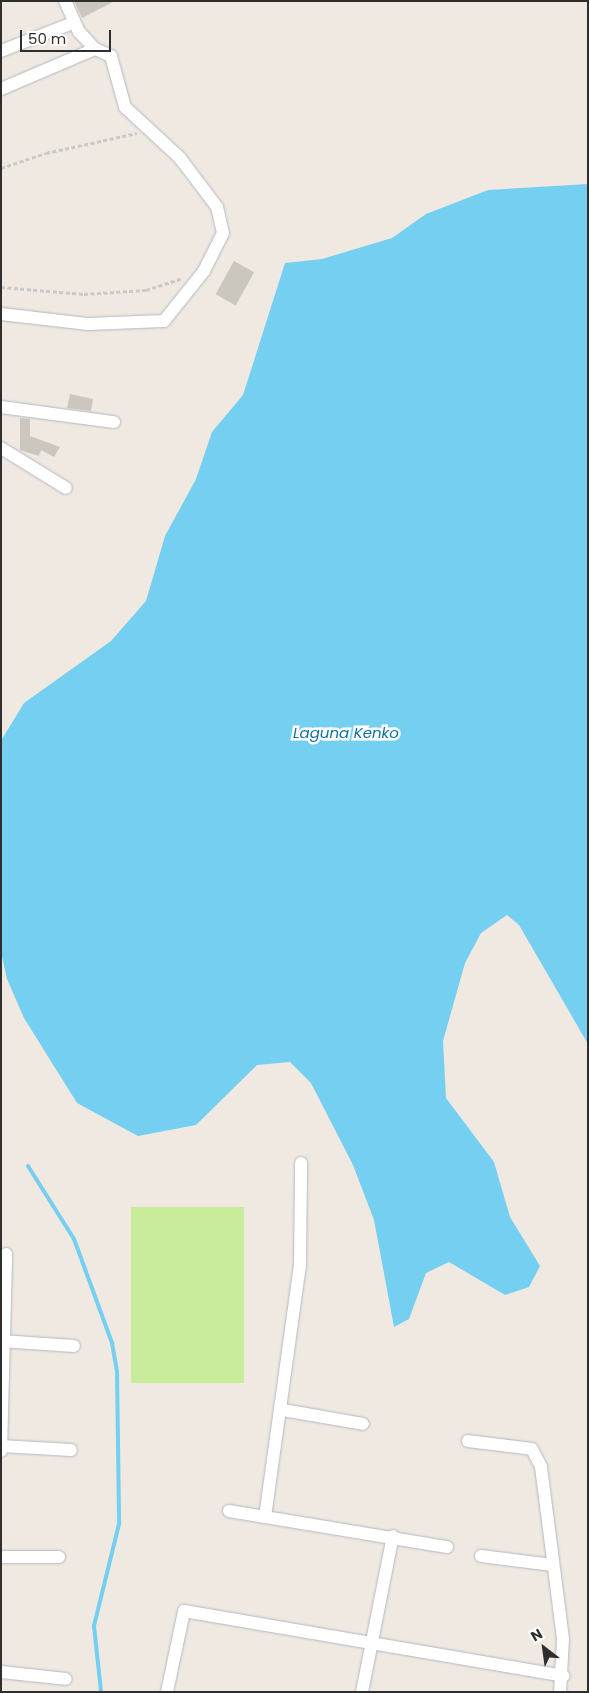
<!DOCTYPE html>
<html>
<head>
<meta charset="utf-8">
<style>
  body { margin:0 }
  #map { position:relative; width:589px; height:1693px; overflow:hidden; background:#efe9e1; font-family:Poppins,sans-serif }
  div>[style] { position:absolute }
  .pitch>* { inset:0; background:#c9ec9a; transform-origin:0 0 }
  .water>* { inset:0; background:#75cff0 }
  .stream>* { height:4px; margin:-2px; padding:0 2px; transform-origin:2px; border-radius:2px; background:#75cff0 }
  .building>* { inset:0; background:#cbc7bf; transform-origin:0 0 }
  .path>* { height:2.5px; margin-top:-1.25px; transform-origin:0; background:repeating-linear-gradient(90deg,#c9c9c9 0 4px,transparent 0 6.5px) }
  .roads { filter:drop-shadow(0 0 1px #b4b7c1) drop-shadow(0 0 1px #b4b7c1) }
  .street>* { height:12px; margin:-6px; padding:0 6px; transform-origin:6px; border-radius:6px; background:#fff }
  span { translate:-50% -50%; white-space:nowrap; text-align:center; line-height:1.15; -webkit-text-stroke:5px #fff; paint-order:stroke }
  .water-label { font-size:15px; color:#0d6fa3; font-style:italic }
  .frame { position:absolute; inset:0; border:2px solid #2e2e2e; pointer-events:none }
  .north { position:absolute; left:519px; top:1623px; width:50px; height:50px; -webkit-text-stroke:4px #fff; paint-order:stroke; rotate:330deg; font-size:14px; font-weight:700; line-height:20px; text-align:center; color:#2e2e2e }
  .north::after { content:''; display:block; margin:auto; width:18px; height:22px; background:#2e2e2e; clip-path:polygon(50% 0,100% 100%,50% 72%,0 100%) }
  .scale { position:absolute; left:20px; top:30px; width:91px; height:22px; box-sizing:border-box; border:2px solid #2e2e2e; border-top:0; padding-left:6px; font-size:15px; line-height:18px; white-space:nowrap; color:#2e2e2e; -webkit-text-stroke:4px #fff; paint-order:stroke }
</style>
</head>
<body>
<div id="map">
  <div class="pitch">
    <i style="left:244px;top:1207px;width:176px;height:113px;rotate:90deg"></i>
  </div>
  <div class="water">
    <i style="clip-path:polygon(588px 184px,588px 1044px,519px 925px,507px 915px,481px 933px,465px 963px,443px 1041px,446px 1098px,494px 1162px,510px 1217px,540px 1266px,529px 1287px,505px 1295px,449px 1262px,426px 1273px,409px 1319px,394px 1327px,374px 1220px,353px 1165px,311px 1083px,290px 1062px,257px 1065px,196px 1125px,138px 1136px,77px 1103px,24px 1018px,7px 979px,1px 952px,2px 739px,24px 703px,111px 641px,146px 601px,165px 536px,196px 479px,212px 432px,243px 395px,285px 263px,322px 259px,392px 238px,426px 214px,488px 190px)"></i>
  </div>
  <div class="stream">
    <i style="left:28px;top:1166px;width:86px;rotate:57.8deg"></i>
    <i style="left:74px;top:1239px;width:111px;rotate:69.9deg"></i>
    <i style="left:112px;top:1343px;width:29px;rotate:80deg"></i>
    <i style="left:117px;top:1372px;width:152px;rotate:89.2deg"></i>
    <i style="left:119px;top:1524px;width:105px;rotate:103.8deg"></i>
    <i style="left:94px;top:1626px;width:66px;rotate:83.9deg"></i>
  </div>
  <div class="building">
    <i style="clip-path:polygon(74px 1px,115px 1px,82px 18px)"></i>
    <i style="left:234px;top:261px;width:23px;height:38px;rotate:29deg"></i>
    <i style="clip-path:polygon(70px 394px,93px 399px,91px 411px,67px 408px)"></i>
    <i style="clip-path:polygon(20px 418px,30px 419px,30px 436px,60px 447px,54px 457px,41px 450px,39px 456px,20px 450px)"></i>
  </div>
  <div class="path">
    <i style="left:1px;top:168px;width:47px;rotate:-18.4deg"></i>
    <i style="left:46px;top:153px;width:93px;rotate:-12.4deg"></i>
    <i style="left:1px;top:287px;width:83px;rotate:4.8deg"></i>
    <i style="left:84px;top:294px;width:62px;rotate:-3.7deg"></i>
    <i style="left:146px;top:290px;width:38px;rotate:-18deg"></i>
  </div>
  <div class="roads">
    <div class="street">
      <i style="left:1px;top:51px;width:77px;rotate:-21.3deg"></i>
      <i style="left:1px;top:89px;width:102px;rotate:-23.1deg"></i>
      <i style="left:1px;top:314px;width:88px;rotate:6.6deg"></i>
      <i style="left:88px;top:324px;width:76px;rotate:-2.3deg"></i>
      <i style="left:164px;top:321px;width:64px;rotate:-51.3deg"></i>
      <i style="left:204px;top:271px;width:42px;rotate:-63.4deg"></i>
      <i style="left:223px;top:233px;width:27px;rotate:-103deg"></i>
      <i style="left:217px;top:207px;width:61px;rotate:-127.1deg"></i>
      <i style="left:180px;top:158px;width:75px;rotate:-137.2deg"></i>
      <i style="left:125px;top:107px;width:53px;rotate:-105.4deg"></i>
      <i style="left:111px;top:56px;width:17px;rotate:-156deg"></i>
      <i style="left:95px;top:49px;width:23px;rotate:-133deg"></i>
      <i style="left:79px;top:32px;width:34px;rotate:-114deg"></i>
      <i style="left:1px;top:407px;width:114px;rotate:7.6deg"></i>
      <i style="left:1px;top:448px;width:76px;rotate:31.6deg"></i>
      <i style="left:1px;top:1341px;width:73px;rotate:3.9deg"></i>
      <i style="left:283px;top:1410px;width:81px;rotate:9.9deg"></i>
      <i style="left:468px;top:1441px;width:64px;rotate:7.1deg"></i>
      <i style="left:532px;top:1449px;width:20px;rotate:63deg"></i>
      <i style="left:541px;top:1467px;width:173px;rotate:82.7deg"></i>
      <i style="left:563px;top:1639px;width:53px;rotate:93.2deg"></i>
      <i style="left:1px;top:1446px;width:70px;rotate:3.3deg"></i>
      <i style="left:1px;top:1451px;width:197px;rotate:-88.5deg"></i>
      <i style="left:229px;top:1511px;width:221px;rotate:9.4deg"></i>
      <i style="left:265px;top:1517px;width:253px;rotate:-82.1deg"></i>
      <i style="left:300px;top:1266px;width:103px;rotate:-89.4deg"></i>
      <i style="left:481px;top:1556px;width:72px;rotate:7.2deg"></i>
      <i style="left:1px;top:1557px;width:58px"></i>
      <i style="left:1px;top:1672px;width:65px;rotate:6.1deg"></i>
      <i style="left:167px;top:1692px;width:83px;rotate:-78.1deg"></i>
      <i style="left:184px;top:1611px;width:385px;rotate:9.7deg"></i>
      <i style="left:362px;top:1692px;width:159px;rotate:-78.8deg"></i>
    </div>
  </div>
  <div class="water-label">
    <span style="left:346px;top:733px">Laguna Kenko</span>
  </div>
  <div class="frame"></div>
  <div class="north">N</div>
  <div class="scale">50 m</div>
</div>
</body>
</html>
